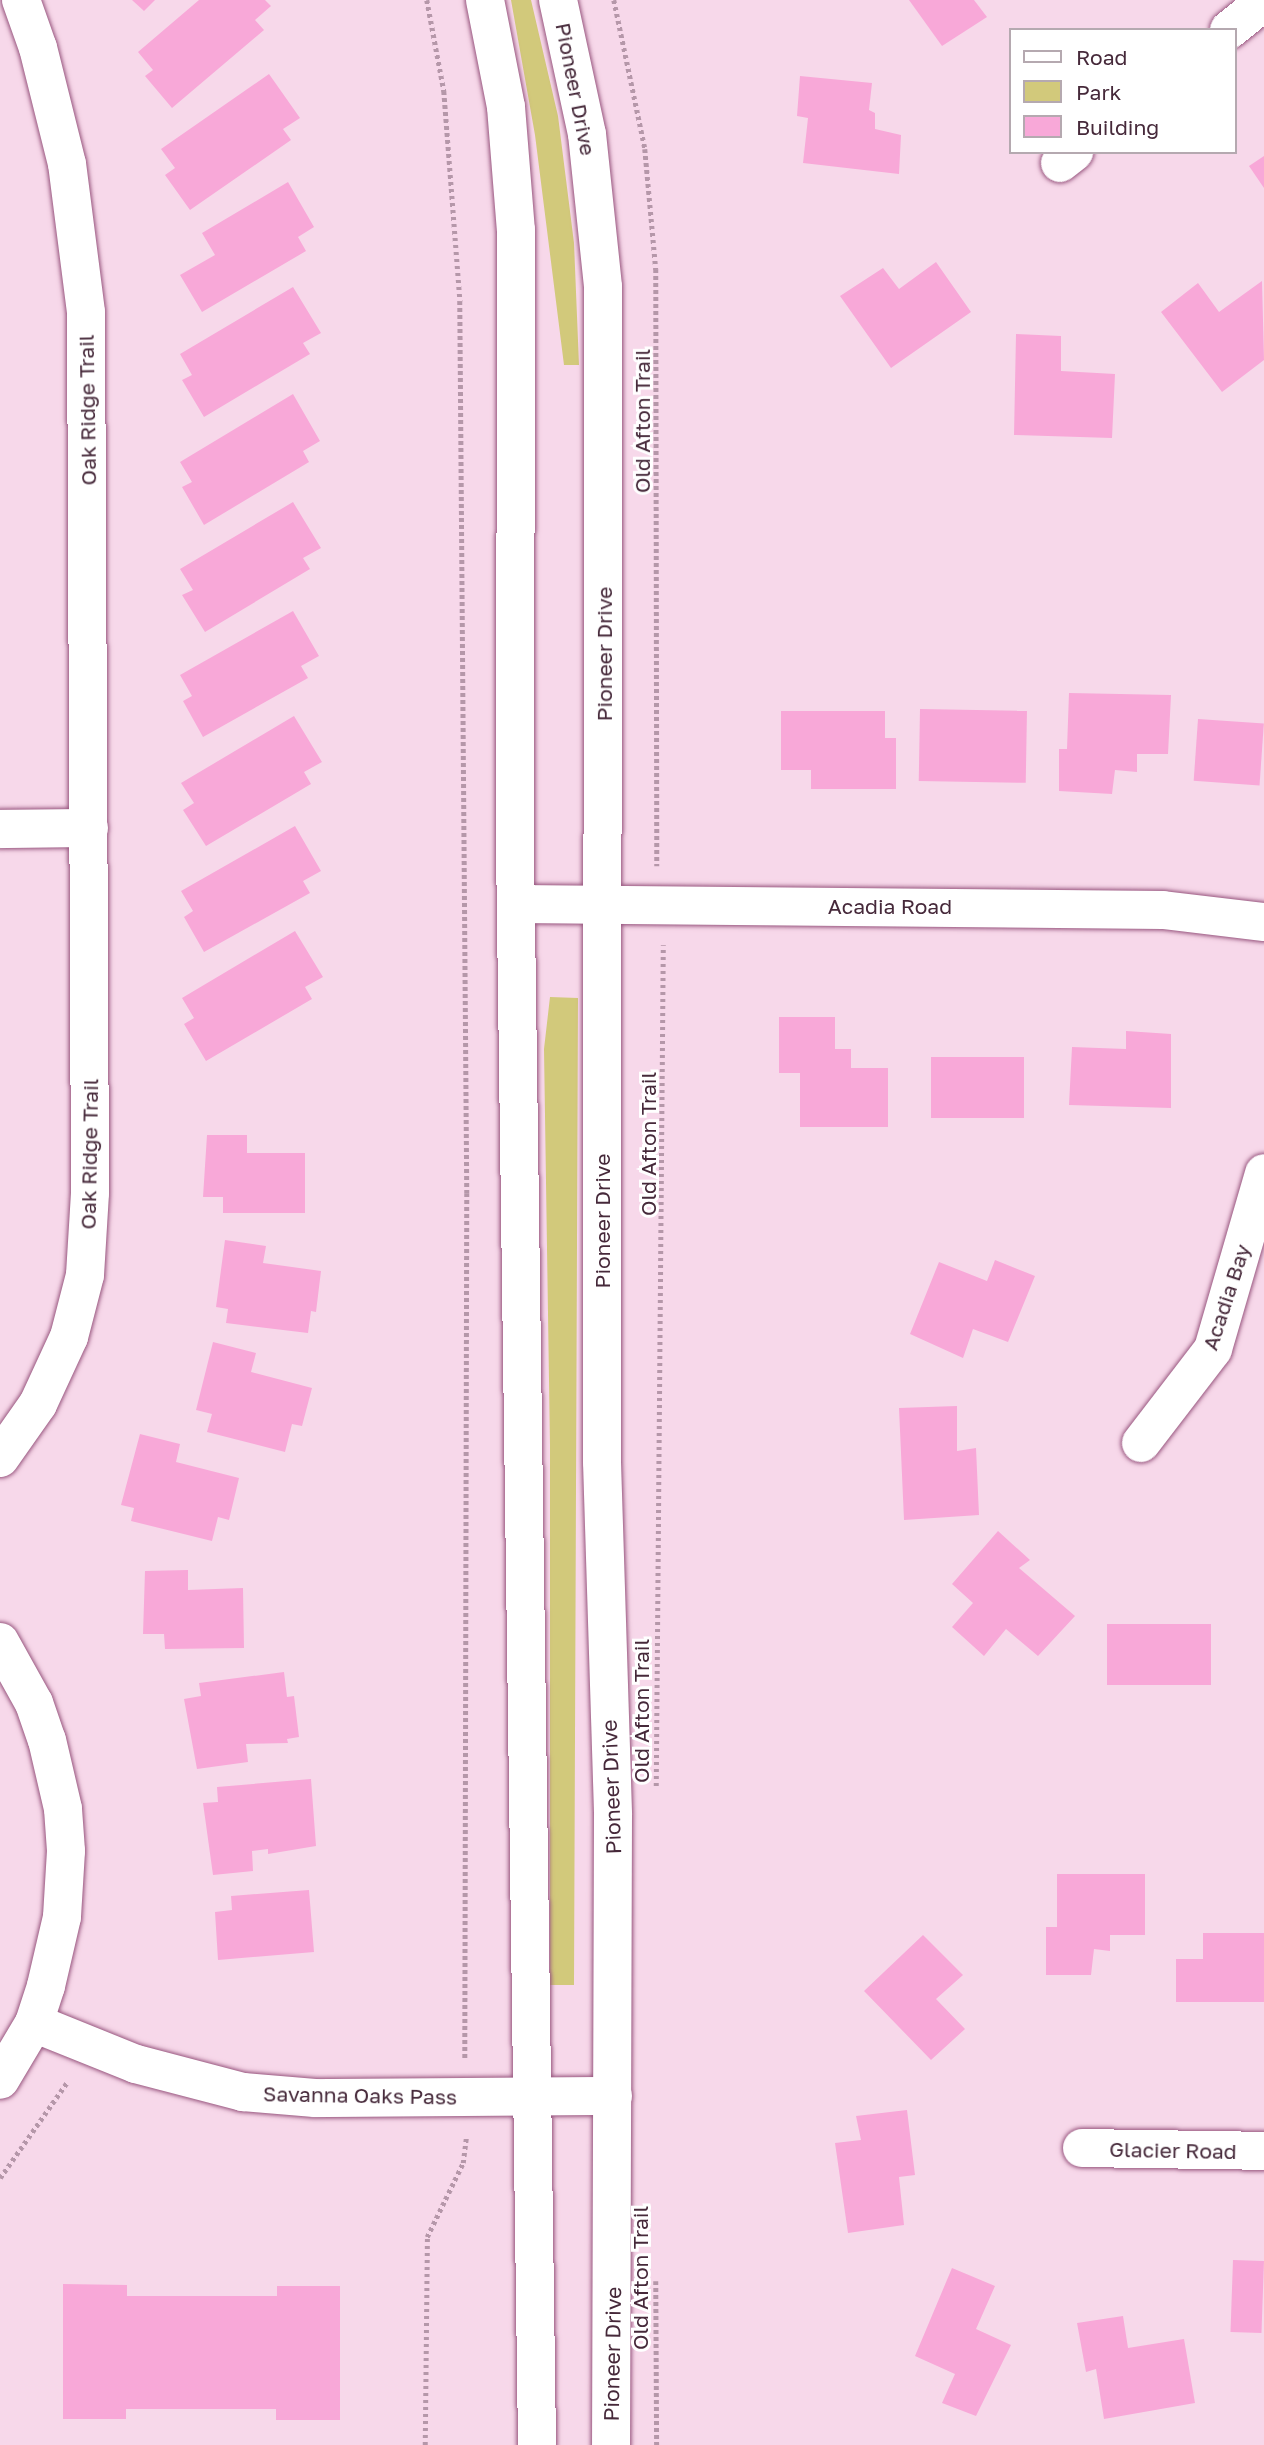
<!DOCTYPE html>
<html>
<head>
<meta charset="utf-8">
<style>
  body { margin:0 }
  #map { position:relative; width:1264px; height:2445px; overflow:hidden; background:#f7d8ea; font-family:"Golos Text",sans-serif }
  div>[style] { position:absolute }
  .green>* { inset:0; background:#d2c97b }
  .building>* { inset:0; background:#f8a8d8; transform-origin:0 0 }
  .path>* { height:4.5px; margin-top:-2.25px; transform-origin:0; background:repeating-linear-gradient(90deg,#b597a9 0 3.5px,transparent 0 7px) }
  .roads { filter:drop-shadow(0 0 2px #98567f) drop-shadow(0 0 2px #98567f) }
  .minor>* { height:38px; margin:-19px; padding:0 19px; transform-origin:19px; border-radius:19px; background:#fff }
  .tertiary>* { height:38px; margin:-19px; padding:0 19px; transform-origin:19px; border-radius:19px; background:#fff }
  span { translate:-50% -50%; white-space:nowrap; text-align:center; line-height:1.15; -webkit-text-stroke:6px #fff; paint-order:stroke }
  .street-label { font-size:21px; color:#46293a }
  .legend { position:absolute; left:1009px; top:28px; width:228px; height:126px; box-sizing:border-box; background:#fff; border:2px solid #b5a9b0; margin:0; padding:9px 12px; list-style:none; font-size:21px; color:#46293a }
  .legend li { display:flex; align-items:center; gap:14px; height:35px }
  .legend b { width:35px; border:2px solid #b5a9b0 }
</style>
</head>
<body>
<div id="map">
  <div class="green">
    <i style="clip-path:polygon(511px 0,531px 0,558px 116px,574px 243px,579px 365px,564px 365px,535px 135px)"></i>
    <i style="clip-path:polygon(550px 997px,578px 998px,574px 1985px,550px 1985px,550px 1446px,544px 1049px)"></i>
  </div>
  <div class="building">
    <i style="clip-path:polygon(132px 0,155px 0,144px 11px)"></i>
    <i style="clip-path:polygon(199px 0,265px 0,271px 6px,255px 20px,264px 30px,172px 108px,145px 76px,153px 70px,138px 52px)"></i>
    <i style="clip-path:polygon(909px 0,974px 0,987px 17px,942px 46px)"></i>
    <i style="clip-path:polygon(269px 74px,300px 118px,283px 129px,291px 140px,190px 210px,165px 175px,175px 168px,161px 149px)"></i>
    <i style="clip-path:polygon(800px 76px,872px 83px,869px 110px,875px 113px,875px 129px,901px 135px,899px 174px,803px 163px,808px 118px,797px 116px)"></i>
    <i style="clip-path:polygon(1264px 156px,1264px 188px,1249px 166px)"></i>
    <i style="clip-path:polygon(288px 182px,314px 227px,298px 237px,306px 251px,202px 312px,180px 275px,215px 255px,202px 233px)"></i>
    <i style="clip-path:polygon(936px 262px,971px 312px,891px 368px,840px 296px,883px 268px,899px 289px)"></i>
    <i style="clip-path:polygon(1262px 281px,1264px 360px,1222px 392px,1161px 312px,1198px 283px,1219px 312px)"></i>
    <i style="clip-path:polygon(293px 287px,321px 333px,303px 343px,310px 354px,204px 417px,182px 380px,192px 375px,180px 354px)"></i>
    <i style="clip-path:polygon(1016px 334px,1061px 336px,1061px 371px,1115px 374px,1112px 438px,1014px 435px)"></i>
    <i style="clip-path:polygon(293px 394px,320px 441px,303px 451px,309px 462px,204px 525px,182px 487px,192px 482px,180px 462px)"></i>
    <i style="clip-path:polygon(293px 502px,321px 548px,303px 558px,310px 569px,205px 632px,182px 595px,193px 590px,180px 569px)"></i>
    <i style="clip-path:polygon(293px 611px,319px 656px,301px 666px,308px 678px,203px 737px,183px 701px,192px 696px,180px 675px)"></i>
    <i style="clip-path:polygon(1069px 693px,1171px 695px,1168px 754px,1137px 754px,1137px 772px,1115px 770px,1112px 794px,1059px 791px,1059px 749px,1067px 749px)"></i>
    <i style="left:920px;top:709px;width:107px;height:72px;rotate:1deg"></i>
    <i style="clip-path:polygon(781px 711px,885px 711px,885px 738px,896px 738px,896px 789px,811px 789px,811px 770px,781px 770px)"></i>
    <i style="clip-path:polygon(294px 716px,322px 762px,304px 772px,311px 784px,206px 846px,183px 810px,194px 803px,181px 783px)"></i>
    <i style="left:1198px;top:719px;width:66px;height:62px;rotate:4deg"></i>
    <i style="clip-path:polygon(295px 826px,321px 871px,303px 881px,310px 893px,204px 952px,184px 917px,193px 911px,181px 891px)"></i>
    <i style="clip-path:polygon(295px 931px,323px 977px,305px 987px,312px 999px,206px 1061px,184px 1024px,194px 1018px,182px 998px)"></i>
    <i style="clip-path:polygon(779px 1017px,835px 1017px,835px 1049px,851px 1049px,851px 1068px,888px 1068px,888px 1127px,800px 1127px,800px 1073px,779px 1073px)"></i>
    <i style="clip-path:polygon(1126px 1031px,1171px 1034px,1171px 1108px,1069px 1105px,1072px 1047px,1126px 1049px)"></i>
    <i style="left:1024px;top:1057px;width:61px;height:93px;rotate:90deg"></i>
    <i style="clip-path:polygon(207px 1135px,247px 1135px,247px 1153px,305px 1153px,305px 1213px,223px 1213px,223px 1197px,203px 1197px)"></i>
    <i style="clip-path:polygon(225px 1240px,266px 1246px,263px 1263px,321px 1271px,316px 1312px,311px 1311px,308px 1333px,226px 1323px,228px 1309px,216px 1307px)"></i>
    <i style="clip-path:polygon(995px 1260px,1035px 1276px,1008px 1342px,973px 1329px,963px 1358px,910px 1334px,939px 1262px,987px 1281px)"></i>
    <i style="clip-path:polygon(213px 1342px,256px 1353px,251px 1372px,312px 1388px,302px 1426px,292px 1424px,285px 1452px,207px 1432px,212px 1414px,196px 1410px)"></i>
    <i style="clip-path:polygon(957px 1406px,957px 1451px,976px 1448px,979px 1515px,904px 1520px,899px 1408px)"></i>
    <i style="clip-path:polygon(140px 1434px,180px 1444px,176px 1462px,239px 1478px,229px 1520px,218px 1517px,212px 1541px,131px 1521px,134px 1508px,121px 1505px)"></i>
    <i style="clip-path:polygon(998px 1531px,1030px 1560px,1019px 1568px,1075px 1616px,1038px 1656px,1006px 1629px,984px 1656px,952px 1627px,973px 1603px,952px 1584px)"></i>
    <i style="clip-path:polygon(188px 1570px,188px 1590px,243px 1588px,244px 1648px,165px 1649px,164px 1634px,143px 1634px,145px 1571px)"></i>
    <i style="left:1211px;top:1624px;width:61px;height:104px;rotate:90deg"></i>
    <i style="clip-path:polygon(284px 1672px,287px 1697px,294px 1696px,299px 1737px,287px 1739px,288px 1743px,246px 1744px,248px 1762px,197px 1769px,184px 1699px,201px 1696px,199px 1683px)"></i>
    <i style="clip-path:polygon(311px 1779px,316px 1846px,268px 1854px,268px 1849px,252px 1851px,253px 1871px,213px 1875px,203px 1803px,218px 1802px,217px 1787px)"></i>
    <i style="clip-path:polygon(1057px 1874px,1145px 1874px,1145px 1935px,1110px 1935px,1110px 1951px,1094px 1949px,1091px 1975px,1046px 1975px,1046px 1927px,1057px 1927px)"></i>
    <i style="clip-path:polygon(309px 1890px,314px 1952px,218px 1960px,215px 1912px,232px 1910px,231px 1896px)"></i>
    <i style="clip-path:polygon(1203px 1933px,1264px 1933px,1264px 2002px,1176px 2002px,1176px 1959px,1203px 1959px)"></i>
    <i style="clip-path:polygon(923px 1935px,963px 1975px,936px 1999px,965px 2029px,931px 2060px,864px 1991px)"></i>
    <i style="clip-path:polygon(907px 2110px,915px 2175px,899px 2177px,904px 2225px,848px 2233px,835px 2143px,861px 2140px,856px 2116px)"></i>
    <i style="left:1233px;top:2260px;width:31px;height:72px;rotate:2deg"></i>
    <i style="clip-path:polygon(952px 2268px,995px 2286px,976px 2329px,1011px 2345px,976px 2416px,942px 2403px,955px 2374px,915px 2356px)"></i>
    <i style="clip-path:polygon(63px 2284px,127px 2285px,127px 2296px,277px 2296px,277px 2286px,340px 2286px,340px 2420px,276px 2420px,276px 2409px,126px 2409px,126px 2419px,63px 2419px)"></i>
    <i style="clip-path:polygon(1123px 2316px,1128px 2348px,1184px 2339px,1195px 2403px,1104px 2419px,1096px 2369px,1086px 2372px,1077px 2323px)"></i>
  </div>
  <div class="path">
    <i style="left:427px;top:0;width:93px;rotate:79.4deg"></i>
    <i style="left:444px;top:91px;width:211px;rotate:85.6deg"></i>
    <i style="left:460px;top:301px;width:892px;rotate:89.55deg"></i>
    <i style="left:467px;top:1193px;width:865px;rotate:90.13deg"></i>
    <i style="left:614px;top:0;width:152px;rotate:78.2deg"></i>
    <i style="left:645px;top:149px;width:121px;rotate:84.8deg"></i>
    <i style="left:656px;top:269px;width:597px;rotate:89.9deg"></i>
    <i style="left:656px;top:1786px;width:841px;rotate:-89.52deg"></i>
    <i style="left:0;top:2178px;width:118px;rotate:-55deg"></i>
    <i style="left:656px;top:2281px;width:164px;rotate:89.7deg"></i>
    <i style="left:425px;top:2445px;width:208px;rotate:-89.4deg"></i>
    <i style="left:427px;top:2237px;width:82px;rotate:-64.1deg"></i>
    <i style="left:463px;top:2163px;width:26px;rotate:-83deg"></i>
  </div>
  <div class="roads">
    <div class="minor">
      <i style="left:1229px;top:30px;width:45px;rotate:-38.7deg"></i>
      <i style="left:1060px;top:163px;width:18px;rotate:-38deg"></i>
      <i style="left:0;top:829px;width:89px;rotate:-0.6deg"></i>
      <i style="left:516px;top:904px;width:647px;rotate:0.53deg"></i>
      <i style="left:1163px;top:910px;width:102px;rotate:6.8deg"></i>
      <i style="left:1141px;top:1443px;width:118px;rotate:-52.5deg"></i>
      <i style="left:1213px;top:1349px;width:183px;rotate:-73.8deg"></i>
      <i style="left:0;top:1458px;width:66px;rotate:-54.9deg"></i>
      <i style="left:38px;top:1404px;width:74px;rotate:-65.2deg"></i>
      <i style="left:69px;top:1337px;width:64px;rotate:-75.5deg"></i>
      <i style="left:85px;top:1275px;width:82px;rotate:-86.5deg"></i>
      <i style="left:90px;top:1193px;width:881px;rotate:-90.26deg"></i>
      <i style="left:86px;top:312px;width:149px;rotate:-97.3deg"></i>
      <i style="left:67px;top:164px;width:120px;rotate:-104deg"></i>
      <i style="left:38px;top:48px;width:51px;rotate:-109.5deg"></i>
      <i style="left:0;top:1642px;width:70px;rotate:60.9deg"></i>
      <i style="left:34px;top:1703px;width:39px;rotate:71deg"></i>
      <i style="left:47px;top:1740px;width:71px;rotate:76.9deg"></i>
      <i style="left:63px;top:1809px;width:42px;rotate:85.9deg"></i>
      <i style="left:66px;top:1851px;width:66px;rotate:93.5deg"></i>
      <i style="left:62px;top:1917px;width:71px;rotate:103.1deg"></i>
      <i style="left:46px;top:1986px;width:39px;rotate:108deg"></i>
      <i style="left:34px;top:2023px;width:66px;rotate:120.8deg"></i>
      <i style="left:34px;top:2023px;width:110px;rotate:21.9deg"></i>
      <i style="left:136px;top:2064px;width:111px;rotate:14.7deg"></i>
      <i style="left:243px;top:2092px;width:72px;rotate:4.8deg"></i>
      <i style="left:315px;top:2098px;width:298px;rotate:-0.4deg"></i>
      <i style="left:1082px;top:2148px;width:182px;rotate:0.9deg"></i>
    </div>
    <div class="tertiary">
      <i style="left:485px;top:0;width:109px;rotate:78.9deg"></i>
      <i style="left:506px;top:107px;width:123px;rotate:85.4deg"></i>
      <i style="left:516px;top:230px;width:618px;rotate:90.09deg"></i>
      <i style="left:515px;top:848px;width:1597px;rotate:89.21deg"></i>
      <i style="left:558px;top:0;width:137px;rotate:77.8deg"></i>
      <i style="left:587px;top:134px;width:154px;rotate:84deg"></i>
      <i style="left:603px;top:287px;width:1175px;rotate:90.05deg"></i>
      <i style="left:602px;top:1462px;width:353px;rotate:88.2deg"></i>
      <i style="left:613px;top:1815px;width:630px;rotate:90.18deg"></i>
    </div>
  </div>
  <div class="street-label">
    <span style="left:576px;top:89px;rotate:79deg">Pioneer Drive</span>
    <span style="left:87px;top:410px;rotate:-91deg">Oak Ridge Trail</span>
    <span style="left:642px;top:421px;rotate:-90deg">Old Afton Trail</span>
    <span style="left:604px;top:654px;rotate:-90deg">Pioneer Drive</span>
    <span style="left:890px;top:906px">Acadia Road</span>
    <span style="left:648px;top:1144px;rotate:-90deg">Old Afton Trail</span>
    <span style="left:89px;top:1154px;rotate:-89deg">Oak Ridge Trail</span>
    <span style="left:602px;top:1221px;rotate:-90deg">Pioneer Drive</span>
    <span style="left:1226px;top:1297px;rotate:-72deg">Acadia Bay</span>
    <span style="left:641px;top:1711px;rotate:-90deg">Old Afton Trail</span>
    <span style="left:611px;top:1787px;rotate:-92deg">Pioneer Drive</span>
    <span style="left:360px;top:2095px;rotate:1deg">Savanna Oaks Pass</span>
    <span style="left:1173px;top:2150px;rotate:1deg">Glacier Road</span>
    <span style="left:640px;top:2278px;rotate:-90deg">Old Afton Trail</span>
    <span style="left:612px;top:2354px;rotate:-89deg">Pioneer Drive</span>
  </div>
  <ul class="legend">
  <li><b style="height:9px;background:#fff"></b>Road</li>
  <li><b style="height:19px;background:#d2c97b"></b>Park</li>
  <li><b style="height:19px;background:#f8a8d8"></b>Building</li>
  </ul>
</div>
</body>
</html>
